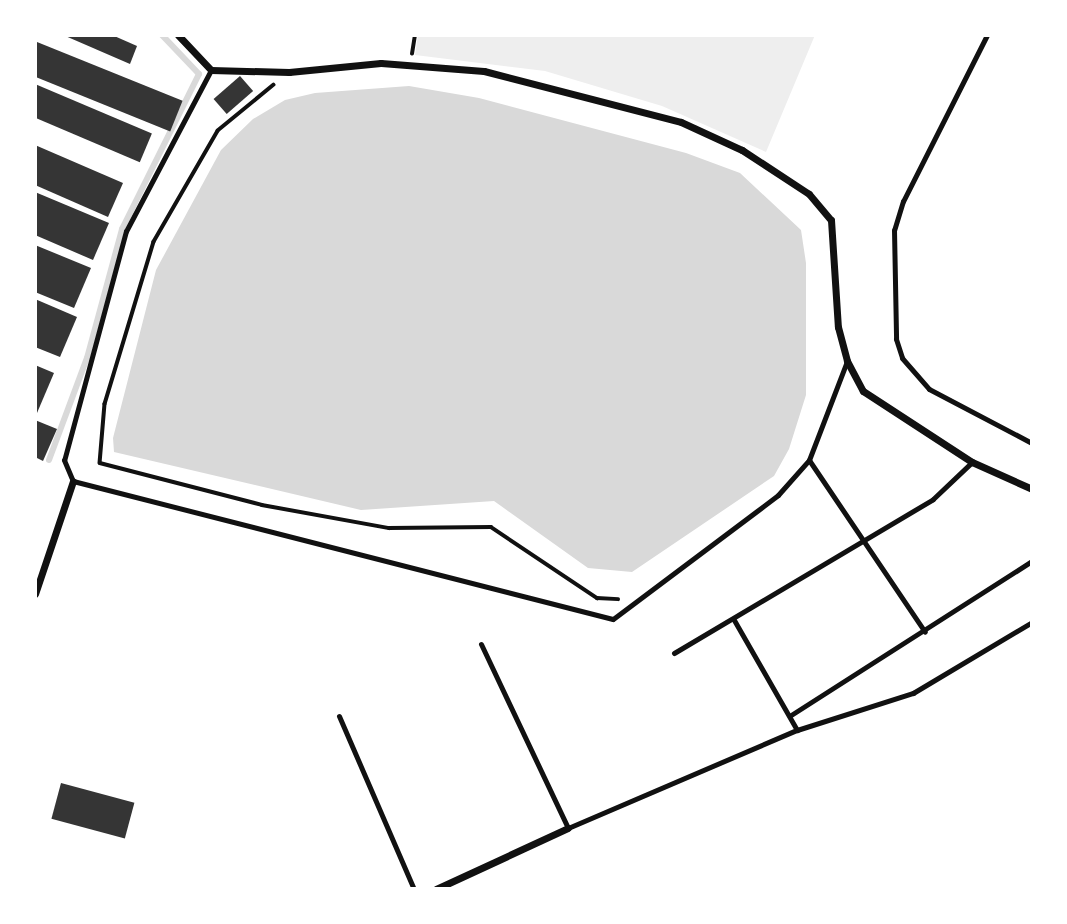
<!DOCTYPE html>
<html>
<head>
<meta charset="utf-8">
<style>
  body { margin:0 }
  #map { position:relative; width:1067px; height:924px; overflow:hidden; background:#fff; font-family:"Roboto Condensed",sans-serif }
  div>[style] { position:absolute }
  .green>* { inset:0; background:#eee }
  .water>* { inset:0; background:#d9d9d9 }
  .stream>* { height:6px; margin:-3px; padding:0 3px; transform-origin:3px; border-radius:3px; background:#d9d9d9 }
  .building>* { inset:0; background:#353535; transform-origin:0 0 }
  .path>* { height:3.5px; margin:-1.75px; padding:0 1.75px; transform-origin:1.75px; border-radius:1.75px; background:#111 }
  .service>* { height:5px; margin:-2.5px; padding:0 2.5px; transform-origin:2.5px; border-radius:2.5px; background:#111 }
  .minor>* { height:7px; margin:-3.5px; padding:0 3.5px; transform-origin:3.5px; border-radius:3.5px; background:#111 }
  span { translate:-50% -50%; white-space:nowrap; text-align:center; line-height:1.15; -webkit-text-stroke:5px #fff; paint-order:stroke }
  .frame { position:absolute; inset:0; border:37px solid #fff; pointer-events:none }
</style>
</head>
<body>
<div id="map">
  <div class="green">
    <i style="clip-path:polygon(418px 35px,815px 35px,766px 152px,662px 106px,545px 71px,415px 55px)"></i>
  </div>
  <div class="water">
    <i style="clip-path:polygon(409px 86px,479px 98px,686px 153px,740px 173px,801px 230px,806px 263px,806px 395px,789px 449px,774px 476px,632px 572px,588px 568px,494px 501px,361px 510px,114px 452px,113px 438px,156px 270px,221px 150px,253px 119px,285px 100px,315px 93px)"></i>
  </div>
  <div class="stream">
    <i style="left:49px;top:460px;width:109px;rotate:-69.6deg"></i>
    <i style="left:87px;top:358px;width:134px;rotate:-74.8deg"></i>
    <i style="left:122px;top:229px;width:173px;rotate:-63.6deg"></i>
    <i style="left:199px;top:74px;width:54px;rotate:-133.5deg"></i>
  </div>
  <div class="building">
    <i style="clip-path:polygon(63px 35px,112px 35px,137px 46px,130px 64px)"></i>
    <i style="left:37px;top:42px;width:157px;height:33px;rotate:22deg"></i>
    <i style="left:240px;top:76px;width:20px;height:35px;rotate:49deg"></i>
    <i style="left:35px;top:84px;width:127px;height:31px;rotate:23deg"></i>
    <i style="clip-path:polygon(35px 145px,123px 183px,108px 217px,35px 185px)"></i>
    <i style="clip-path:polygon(35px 192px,109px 223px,93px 260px,35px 235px)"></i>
    <i style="clip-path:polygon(35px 245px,91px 268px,74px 308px,35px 292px)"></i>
    <i style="clip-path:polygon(35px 299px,77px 317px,60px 357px,35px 347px)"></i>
    <i style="clip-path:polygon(35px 365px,54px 373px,37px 413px,35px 412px)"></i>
    <i style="clip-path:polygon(35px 420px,57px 429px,43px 461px,35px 457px)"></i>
    <i style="left:61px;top:783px;width:76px;height:37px;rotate:15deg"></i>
  </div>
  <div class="path">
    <i style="left:412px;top:54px;width:19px;rotate:-81deg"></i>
    <i style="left:274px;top:85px;width:72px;rotate:140.6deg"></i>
    <i style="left:218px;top:131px;width:128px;rotate:120deg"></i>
    <i style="left:154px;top:242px;width:169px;rotate:106.8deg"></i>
    <i style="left:105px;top:404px;width:59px;rotate:94.8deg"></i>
    <i style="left:100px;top:463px;width:167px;rotate:14.5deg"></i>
    <i style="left:262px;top:505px;width:129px;rotate:10.3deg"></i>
    <i style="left:389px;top:528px;width:102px;rotate:-0.6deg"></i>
    <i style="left:491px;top:527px;width:128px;rotate:33.8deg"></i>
    <i style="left:597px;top:598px;width:21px;rotate:3deg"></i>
  </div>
  <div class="service">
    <i style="left:987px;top:35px;width:186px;rotate:116.8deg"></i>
    <i style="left:903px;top:201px;width:30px;rotate:107deg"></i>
    <i style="left:894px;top:230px;width:109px;rotate:88.9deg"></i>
    <i style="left:896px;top:339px;width:20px;rotate:72deg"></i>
    <i style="left:902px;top:358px;width:41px;rotate:48.9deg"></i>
    <i style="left:929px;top:389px;width:116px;rotate:27.7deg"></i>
    <i style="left:211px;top:70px;width:182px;rotate:117.8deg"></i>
    <i style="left:126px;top:231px;width:237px;rotate:105.1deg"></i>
    <i style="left:64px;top:460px;width:23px;rotate:67deg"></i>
    <i style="left:73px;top:481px;width:557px;rotate:14.34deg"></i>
    <i style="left:613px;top:619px;width:206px;rotate:-36.9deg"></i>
    <i style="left:778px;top:495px;width:47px;rotate:-48.5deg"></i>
    <i style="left:809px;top:460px;width:106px;rotate:-69deg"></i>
    <i style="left:809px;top:460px;width:207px;rotate:56deg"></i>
    <i style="left:734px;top:620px;width:127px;rotate:60.2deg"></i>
    <i style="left:481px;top:644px;width:204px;rotate:64.7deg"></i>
    <i style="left:568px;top:828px;width:249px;rotate:-23.2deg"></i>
    <i style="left:797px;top:730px;width:122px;rotate:-17.7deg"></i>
    <i style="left:913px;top:693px;width:139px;rotate:-30.8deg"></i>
    <i style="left:674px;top:653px;width:301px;rotate:-30.7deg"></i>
    <i style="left:933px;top:499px;width:54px;rotate:-43.5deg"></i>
    <i style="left:791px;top:715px;width:286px;rotate:-32.6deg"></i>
    <i style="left:339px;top:716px;width:189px;rotate:66.6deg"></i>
  </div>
  <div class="minor">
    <i style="left:178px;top:35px;width:48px;rotate:46.7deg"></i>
    <i style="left:211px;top:70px;width:78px;rotate:1.5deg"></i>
    <i style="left:289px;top:72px;width:92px;rotate:-5.6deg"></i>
    <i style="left:381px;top:63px;width:103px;rotate:4.4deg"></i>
    <i style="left:484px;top:71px;width:203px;rotate:14.5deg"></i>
    <i style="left:681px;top:122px;width:67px;rotate:24.7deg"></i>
    <i style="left:742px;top:150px;width:80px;rotate:33.3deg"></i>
    <i style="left:809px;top:194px;width:34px;rotate:50deg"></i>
    <i style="left:831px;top:220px;width:107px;rotate:86.3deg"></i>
    <i style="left:838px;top:327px;width:35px;rotate:75deg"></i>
    <i style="left:847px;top:361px;width:34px;rotate:62deg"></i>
    <i style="left:863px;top:391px;width:130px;rotate:33.1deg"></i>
    <i style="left:972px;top:462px;width:66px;rotate:24.2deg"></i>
    <i style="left:35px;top:594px;width:119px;rotate:-71.4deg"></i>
    <i style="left:436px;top:889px;width:145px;rotate:-24.8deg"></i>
  </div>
  <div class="frame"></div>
</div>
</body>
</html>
